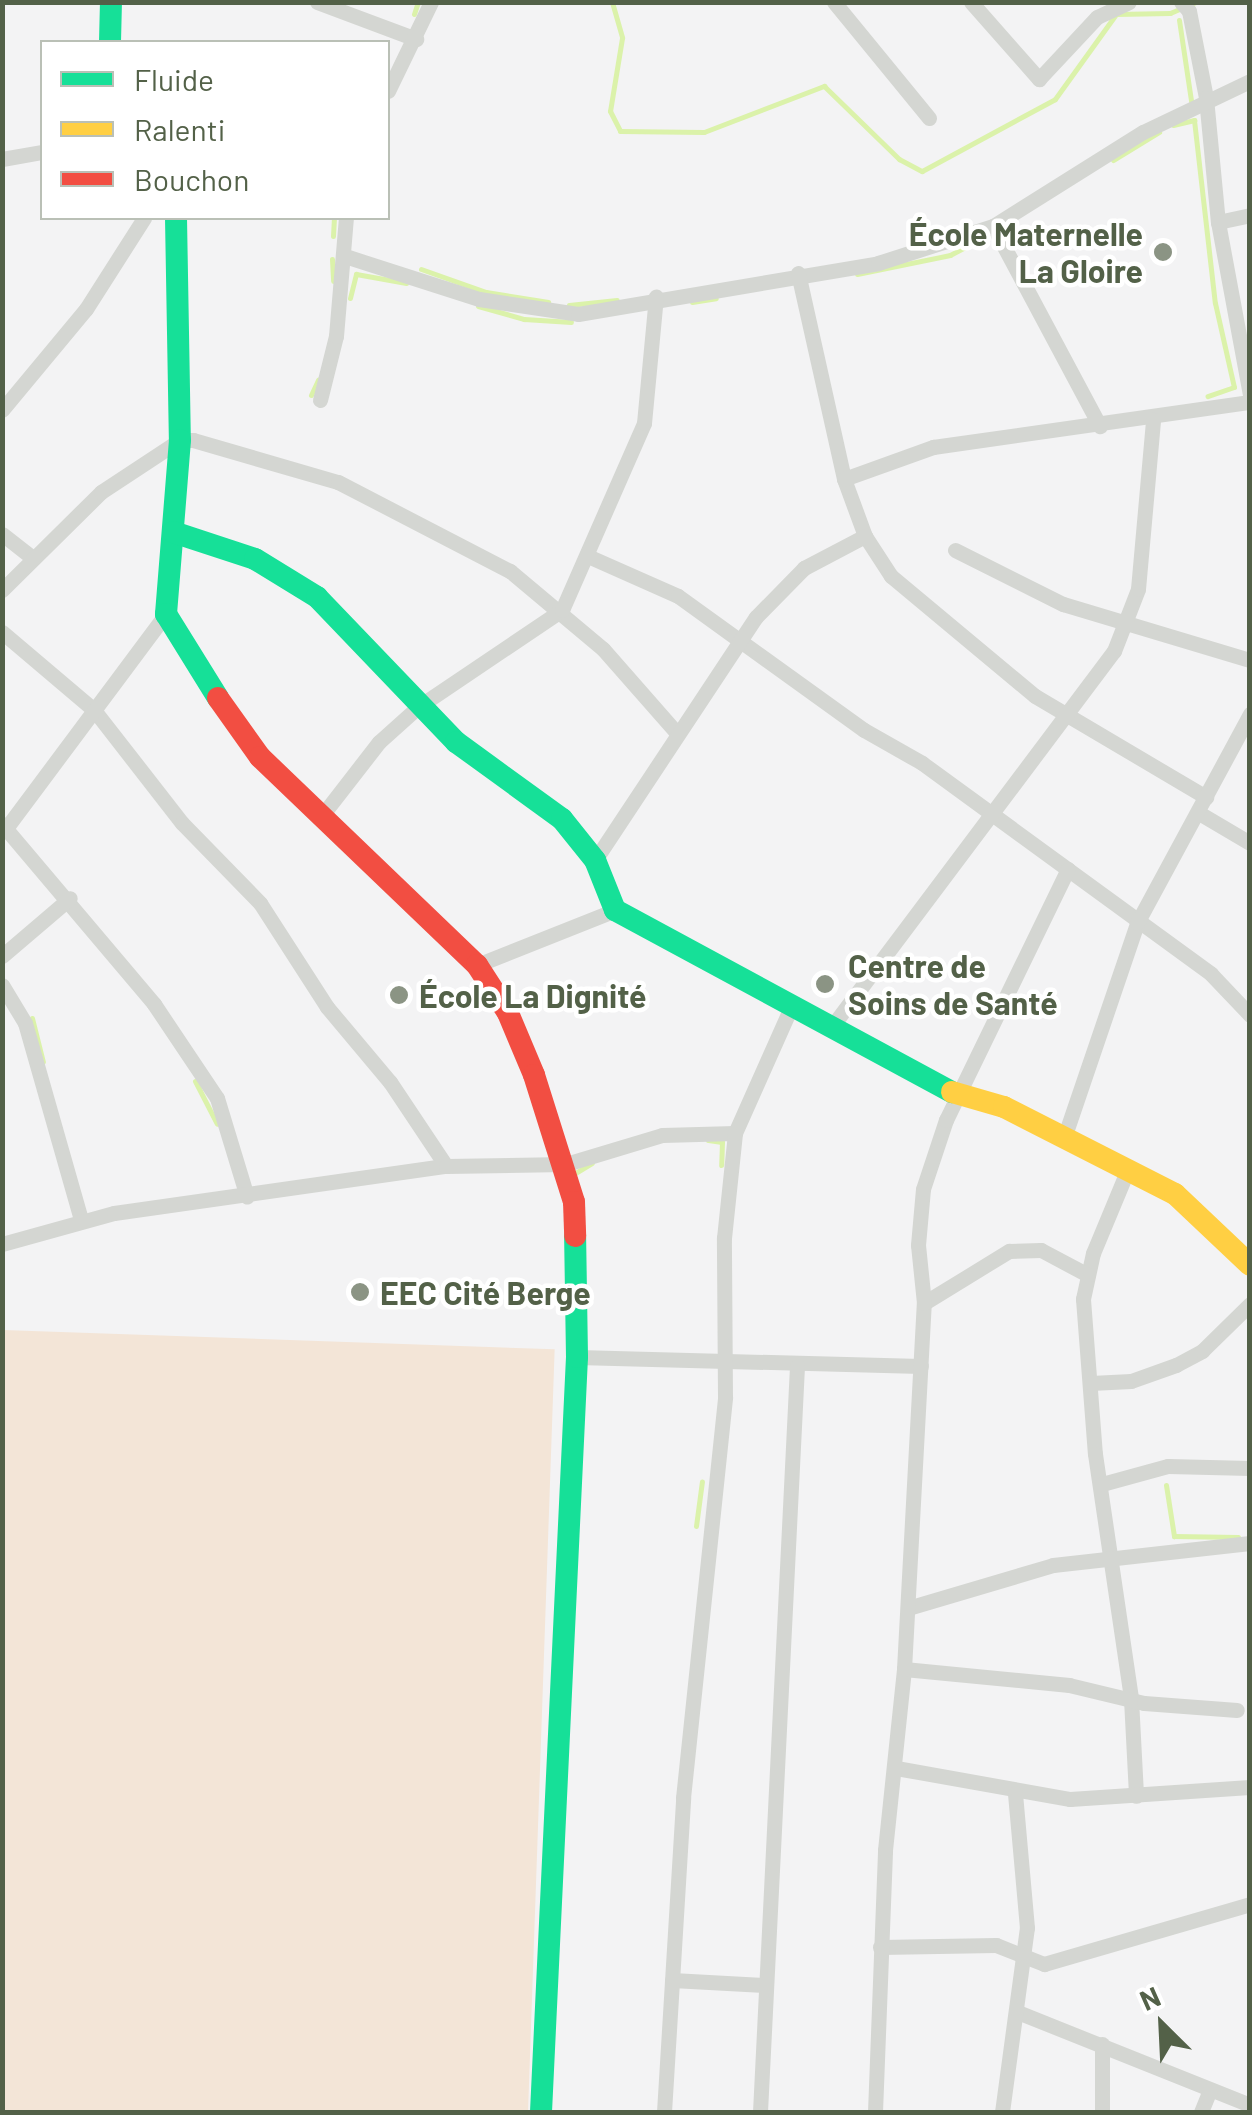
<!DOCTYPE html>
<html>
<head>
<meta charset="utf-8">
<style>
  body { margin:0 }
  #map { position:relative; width:1252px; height:2115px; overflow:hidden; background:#f3f3f4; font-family:Barlow,sans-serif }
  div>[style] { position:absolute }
  .green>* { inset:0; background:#f3e5d7; transform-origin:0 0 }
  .stream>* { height:5px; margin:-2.5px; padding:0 2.5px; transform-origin:2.5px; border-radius:2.5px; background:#dbf2aa }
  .street>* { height:15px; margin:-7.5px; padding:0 7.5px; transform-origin:7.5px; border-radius:7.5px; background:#d4d6d2 }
  .fast>* { height:22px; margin:-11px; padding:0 11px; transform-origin:11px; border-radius:11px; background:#16e098 }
  .slow>* { height:22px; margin:-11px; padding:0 11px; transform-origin:11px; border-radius:11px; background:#ffcf43 }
  .jam>* { height:22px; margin:-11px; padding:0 11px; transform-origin:11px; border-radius:11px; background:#f24e42 }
  .dots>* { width:28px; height:28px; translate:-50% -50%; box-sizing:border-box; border:5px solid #fff; border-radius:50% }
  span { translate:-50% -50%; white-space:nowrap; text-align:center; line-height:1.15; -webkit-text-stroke:9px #fff; paint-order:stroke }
  .poi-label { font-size:32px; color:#536148; font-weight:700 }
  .right { translate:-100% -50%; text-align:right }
  .left { translate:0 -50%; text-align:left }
  .frame { position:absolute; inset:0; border:5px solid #536148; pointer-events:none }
  .legend { position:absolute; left:40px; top:40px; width:350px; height:180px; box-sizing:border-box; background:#fff; border:2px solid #bac0b6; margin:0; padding:12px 18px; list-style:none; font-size:30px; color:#536148 }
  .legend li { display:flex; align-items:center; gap:20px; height:50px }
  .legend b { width:50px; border:2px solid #bac0b6 }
  .north { position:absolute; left:1112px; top:1975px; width:100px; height:100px; -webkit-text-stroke:8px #fff; paint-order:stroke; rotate:336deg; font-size:28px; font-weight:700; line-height:40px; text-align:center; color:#536148 }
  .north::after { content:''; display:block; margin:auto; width:35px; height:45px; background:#536148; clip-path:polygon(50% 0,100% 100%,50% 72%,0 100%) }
</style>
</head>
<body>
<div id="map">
  <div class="green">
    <i style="left:3px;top:1330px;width:552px;height:782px;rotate:2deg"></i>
  </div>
  <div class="stream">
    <i style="left:612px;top:2px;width:37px;rotate:74deg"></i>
    <i style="left:622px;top:38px;width:74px;rotate:99.3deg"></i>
    <i style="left:610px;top:111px;width:22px;rotate:63deg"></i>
    <i style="left:620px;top:131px;width:84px;rotate:0.7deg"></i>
    <i style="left:704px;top:132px;width:129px;rotate:-21deg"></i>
    <i style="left:824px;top:86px;width:105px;rotate:44.2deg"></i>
    <i style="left:899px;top:159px;width:26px;rotate:28deg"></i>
    <i style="left:922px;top:171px;width:151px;rotate:-28.4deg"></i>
    <i style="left:1055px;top:99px;width:105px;rotate:-54.3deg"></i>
    <i style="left:1116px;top:14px;width:54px;rotate:-1.1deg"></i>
    <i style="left:1170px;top:13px;width:28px;rotate:-23deg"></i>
    <i style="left:414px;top:14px;width:13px;rotate:-72deg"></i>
    <i style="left:1179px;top:20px;width:88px;rotate:81.5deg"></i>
    <i style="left:1173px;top:125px;width:22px;rotate:-13deg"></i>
    <i style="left:1194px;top:120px;width:184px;rotate:83.5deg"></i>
    <i style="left:1215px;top:303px;width:86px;rotate:77.3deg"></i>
    <i style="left:1234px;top:387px;width:28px;rotate:161deg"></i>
    <i style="left:1113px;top:160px;width:54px;rotate:-31.3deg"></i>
    <i style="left:333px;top:236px;width:18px;rotate:-87deg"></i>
    <i style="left:332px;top:259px;width:22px;rotate:87deg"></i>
    <i style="left:421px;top:269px;width:69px;rotate:19.5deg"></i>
    <i style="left:486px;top:292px;width:63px;rotate:9.2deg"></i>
    <i style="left:857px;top:274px;width:95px;rotate:-11.5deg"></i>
    <i style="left:950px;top:255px;width:43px;rotate:-27.8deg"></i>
    <i style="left:350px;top:298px;width:25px;rotate:-76deg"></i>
    <i style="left:356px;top:274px;width:51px;rotate:10.2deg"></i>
    <i style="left:692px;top:302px;width:24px;rotate:-9deg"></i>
    <i style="left:569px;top:305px;width:48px;rotate:-5.9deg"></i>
    <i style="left:478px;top:306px;width:48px;rotate:15.8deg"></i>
    <i style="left:524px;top:319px;width:47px;rotate:3.7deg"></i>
    <i style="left:311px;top:395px;width:17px;rotate:-65deg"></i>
    <i style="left:32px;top:1018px;width:45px;rotate:76deg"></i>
    <i style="left:195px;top:1081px;width:48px;rotate:62.9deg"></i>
    <i style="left:708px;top:1140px;width:14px;rotate:8deg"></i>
    <i style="left:722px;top:1142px;width:23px;rotate:92deg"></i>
    <i style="left:572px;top:1175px;width:23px;rotate:-31deg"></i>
    <i style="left:1166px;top:1485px;width:52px;rotate:81.1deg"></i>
    <i style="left:1174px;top:1536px;width:64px;rotate:0.9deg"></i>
    <i style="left:696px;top:1526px;width:45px;rotate:-82.4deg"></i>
  </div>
  <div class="street">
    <i style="left:317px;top:2px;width:106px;rotate:20.5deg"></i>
    <i style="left:834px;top:2px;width:150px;rotate:50.7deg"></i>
    <i style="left:971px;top:2px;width:103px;rotate:48.6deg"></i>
    <i style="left:1039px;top:79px;width:85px;rotate:-46.9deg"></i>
    <i style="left:1097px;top:17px;width:35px;rotate:-25deg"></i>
    <i style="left:1181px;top:2px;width:12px;rotate:48deg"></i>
    <i style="left:1189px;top:11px;width:89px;rotate:78.9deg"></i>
    <i style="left:1206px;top:98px;width:125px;rotate:84.5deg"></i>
    <i style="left:1218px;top:222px;width:176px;rotate:79.5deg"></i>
    <i style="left:388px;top:91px;width:99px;rotate:-64.2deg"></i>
    <i style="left:2px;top:159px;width:41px;rotate:-9.9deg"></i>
    <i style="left:1218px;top:222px;width:33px;rotate:-12deg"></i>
    <i style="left:993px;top:226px;width:227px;rotate:61.9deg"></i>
    <i style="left:345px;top:256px;width:141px;rotate:17.8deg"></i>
    <i style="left:479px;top:299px;width:100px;rotate:8.6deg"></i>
    <i style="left:578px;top:314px;width:304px;rotate:-9.6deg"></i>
    <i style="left:878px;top:263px;width:121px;rotate:-17.8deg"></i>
    <i style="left:993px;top:226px;width:177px;rotate:-32.1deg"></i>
    <i style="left:1143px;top:132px;width:119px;rotate:-25.5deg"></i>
    <i style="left:798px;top:273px;width:211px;rotate:77.4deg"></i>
    <i style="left:844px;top:479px;width:61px;rotate:69.8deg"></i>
    <i style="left:865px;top:536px;width:48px;rotate:57deg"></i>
    <i style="left:891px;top:576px;width:187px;rotate:39.8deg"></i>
    <i style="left:1035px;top:696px;width:199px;rotate:30.6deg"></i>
    <i style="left:320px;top:400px;width:66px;rotate:-76deg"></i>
    <i style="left:336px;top:336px;width:118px;rotate:-85.2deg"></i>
    <i style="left:2px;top:410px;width:131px;rotate:-50.3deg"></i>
    <i style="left:86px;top:309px;width:108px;rotate:-57.5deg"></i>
    <i style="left:844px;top:479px;width:95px;rotate:-19.8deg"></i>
    <i style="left:933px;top:447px;width:320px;rotate:-8.1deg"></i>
    <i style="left:2px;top:534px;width:39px;rotate:38deg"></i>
    <i style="left:955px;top:550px;width:121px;rotate:26.6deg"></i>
    <i style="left:1063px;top:604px;width:195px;rotate:16.7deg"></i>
    <i style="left:590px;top:557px;width:96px;rotate:23.9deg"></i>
    <i style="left:678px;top:596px;width:229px;rotate:35.8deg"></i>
    <i style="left:864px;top:730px;width:67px;rotate:29.6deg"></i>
    <i style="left:922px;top:763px;width:358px;rotate:36.1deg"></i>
    <i style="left:1211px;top:974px;width:57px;rotate:46.4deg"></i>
    <i style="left:2px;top:590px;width:139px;rotate:-44.7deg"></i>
    <i style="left:101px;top:492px;width:95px;rotate:-33.4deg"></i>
    <i style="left:180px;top:440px;width:13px"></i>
    <i style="left:193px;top:440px;width:151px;rotate:16.2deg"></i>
    <i style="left:338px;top:482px;width:194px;rotate:27.4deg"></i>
    <i style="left:510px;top:571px;width:121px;rotate:40deg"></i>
    <i style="left:603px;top:649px;width:111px;rotate:48.7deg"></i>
    <i style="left:2px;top:632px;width:121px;rotate:40.3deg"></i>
    <i style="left:94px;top:710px;width:143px;rotate:52.1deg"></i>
    <i style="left:182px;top:823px;width:112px;rotate:45.7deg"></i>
    <i style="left:260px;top:903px;width:124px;rotate:57.2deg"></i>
    <i style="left:327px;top:1007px;width:98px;rotate:50deg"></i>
    <i style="left:390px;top:1082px;width:101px;rotate:56.3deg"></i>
    <i style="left:1199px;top:813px;width:59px;rotate:30.5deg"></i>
    <i style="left:320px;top:818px;width:96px;rotate:-52.2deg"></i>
    <i style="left:379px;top:742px;width:52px;rotate:-41.9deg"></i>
    <i style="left:418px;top:707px;width:174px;rotate:-34deg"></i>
    <i style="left:562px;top:610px;width:204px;rotate:-66.3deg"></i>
    <i style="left:644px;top:423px;width:127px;rotate:-84.6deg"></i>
    <i style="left:2px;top:824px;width:236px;rotate:49.8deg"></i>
    <i style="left:154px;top:1004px;width:113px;rotate:56.2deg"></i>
    <i style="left:217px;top:1098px;width:103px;rotate:73.1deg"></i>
    <i style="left:7px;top:827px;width:266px;rotate:-53.3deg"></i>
    <i style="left:595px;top:860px;width:291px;rotate:-56.5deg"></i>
    <i style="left:756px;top:617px;width:69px;rotate:-45.6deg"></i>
    <i style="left:804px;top:568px;width:69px;rotate:-27.7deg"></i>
    <i style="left:2px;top:956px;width:89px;rotate:-40.5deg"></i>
    <i style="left:477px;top:965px;width:149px;rotate:-21.7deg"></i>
    <i style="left:2px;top:985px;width:44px;rotate:58.8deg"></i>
    <i style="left:25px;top:1023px;width:205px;rotate:74.1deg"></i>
    <i style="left:833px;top:1025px;width:468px;rotate:-53.1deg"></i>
    <i style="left:1114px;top:651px;width:66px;rotate:-68.8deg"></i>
    <i style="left:1138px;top:589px;width:170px;rotate:-84.9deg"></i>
    <i style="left:1065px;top:1135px;width:224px;rotate:-71.2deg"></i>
    <i style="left:1137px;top:923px;width:238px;rotate:-61.6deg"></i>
    <i style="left:1128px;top:1169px;width:91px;rotate:112.6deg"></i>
    <i style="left:1093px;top:1253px;width:47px;rotate:102.3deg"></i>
    <i style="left:1083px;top:1299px;width:155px;rotate:85.6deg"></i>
    <i style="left:1095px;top:1454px;width:248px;rotate:81.6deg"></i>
    <i style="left:1131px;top:1699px;width:97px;rotate:87deg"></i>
    <i style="left:2px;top:1244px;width:116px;rotate:-15.5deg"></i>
    <i style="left:114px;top:1213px;width:335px;rotate:-8.1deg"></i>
    <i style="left:446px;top:1166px;width:120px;rotate:-1deg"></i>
    <i style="left:566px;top:1164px;width:100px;rotate:-16.8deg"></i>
    <i style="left:662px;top:1135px;width:73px;rotate:-1.6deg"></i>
    <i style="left:924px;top:1303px;width:100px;rotate:-31.5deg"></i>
    <i style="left:1009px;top:1251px;width:32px;rotate:-2deg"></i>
    <i style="left:1041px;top:1250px;width:53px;rotate:28deg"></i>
    <i style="left:577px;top:1357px;width:344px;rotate:1.5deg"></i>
    <i style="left:1091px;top:1383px;width:40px;rotate:-2.9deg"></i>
    <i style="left:1131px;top:1381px;width:48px;rotate:-19.6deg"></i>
    <i style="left:1176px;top:1365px;width:30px;rotate:-28deg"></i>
    <i style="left:1202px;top:1351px;width:67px;rotate:-44.4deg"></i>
    <i style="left:1102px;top:1484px;width:68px;rotate:-15.3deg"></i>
    <i style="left:1168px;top:1466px;width:82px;rotate:1.4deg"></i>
    <i style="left:908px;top:1608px;width:151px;rotate:-16.5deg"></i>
    <i style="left:1053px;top:1565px;width:198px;rotate:-6.4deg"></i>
    <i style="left:904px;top:1669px;width:166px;rotate:5.5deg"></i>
    <i style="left:1069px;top:1685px;width:77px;rotate:13.5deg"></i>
    <i style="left:1144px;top:1703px;width:93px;rotate:4.3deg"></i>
    <i style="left:896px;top:1768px;width:177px;rotate:10.1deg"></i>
    <i style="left:1070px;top:1799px;width:180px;rotate:-3.8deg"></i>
    <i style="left:880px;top:1947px;width:116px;rotate:-1deg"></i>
    <i style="left:996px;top:1945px;width:52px;rotate:21.6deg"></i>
    <i style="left:1044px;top:1964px;width:215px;rotate:-16.2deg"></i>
    <i style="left:672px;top:1980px;width:93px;rotate:3.1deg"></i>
    <i style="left:1020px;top:2013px;width:248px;rotate:21.8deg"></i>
    <i style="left:1102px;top:2044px;width:68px;rotate:90deg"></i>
    <i style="left:664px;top:2112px;width:315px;rotate:-86.5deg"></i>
    <i style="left:683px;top:1798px;width:403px;rotate:-84deg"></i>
    <i style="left:725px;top:1397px;width:159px;rotate:-90.4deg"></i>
    <i style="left:724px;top:1238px;width:106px;rotate:-84deg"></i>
    <i style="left:735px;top:1133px;width:140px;rotate:-66deg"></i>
    <i style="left:760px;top:2112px;width:747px;rotate:-87.16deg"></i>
    <i style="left:875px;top:2112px;width:262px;rotate:-87.8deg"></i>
    <i style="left:885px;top:1850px;width:182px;rotate:-84deg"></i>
    <i style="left:904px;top:1669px;width:367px;rotate:-86.9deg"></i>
    <i style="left:924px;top:1303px;width:58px;rotate:-95.9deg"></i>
    <i style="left:918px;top:1245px;width:56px;rotate:-84.9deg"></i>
    <i style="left:923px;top:1189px;width:73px;rotate:-71.6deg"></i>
    <i style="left:946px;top:1120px;width:279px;rotate:-64.1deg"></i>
    <i style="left:1002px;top:2112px;width:186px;rotate:-82.3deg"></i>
    <i style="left:1027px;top:1928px;width:135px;rotate:-95.1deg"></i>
    <i style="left:1201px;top:2112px;width:24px;rotate:-68deg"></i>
  </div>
  <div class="fast">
    <i style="left:110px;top:42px;width:40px;rotate:-88.6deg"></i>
    <i style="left:176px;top:218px;width:222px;rotate:89deg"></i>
    <i style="left:180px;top:440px;width:175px;rotate:94.6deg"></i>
    <i style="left:166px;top:614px;width:99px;rotate:58.2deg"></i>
    <i style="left:173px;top:532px;width:86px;rotate:18.2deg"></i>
    <i style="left:255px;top:559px;width:73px;rotate:31.5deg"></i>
    <i style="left:317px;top:597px;width:201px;rotate:46.2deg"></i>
    <i style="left:456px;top:742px;width:131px;rotate:36deg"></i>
    <i style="left:562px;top:819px;width:53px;rotate:51.2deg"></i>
    <i style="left:595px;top:860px;width:54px;rotate:68.2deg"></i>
    <i style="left:615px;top:910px;width:383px;rotate:28.4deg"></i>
    <i style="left:541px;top:2112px;width:756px;rotate:-87.27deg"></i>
    <i style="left:577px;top:1357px;width:121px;rotate:-90.9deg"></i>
  </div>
  <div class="slow">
    <i style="left:952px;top:1092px;width:54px;rotate:16.1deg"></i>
    <i style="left:1004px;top:1107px;width:192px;rotate:27deg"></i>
    <i style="left:1175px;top:1194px;width:103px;rotate:43.4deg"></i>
  </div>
  <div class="jam">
    <i style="left:218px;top:698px;width:72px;rotate:54.6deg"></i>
    <i style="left:260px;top:757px;width:301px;rotate:43.8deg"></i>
    <i style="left:477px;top:965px;width:57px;rotate:57.1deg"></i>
    <i style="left:508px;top:1013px;width:67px;rotate:67.2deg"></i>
    <i style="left:534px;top:1075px;width:133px;rotate:72.5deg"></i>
    <i style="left:574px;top:1202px;width:34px;rotate:88deg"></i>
  </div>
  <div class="dots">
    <i style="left:1163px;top:252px;background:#8b9484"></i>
    <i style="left:825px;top:984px;background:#8b9484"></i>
    <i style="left:399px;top:995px;background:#8b9484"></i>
    <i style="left:360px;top:1292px;background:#8b9484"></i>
  </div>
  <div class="poi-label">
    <span class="right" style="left:1143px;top:252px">École Maternelle<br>La Gloire</span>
    <span class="left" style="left:848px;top:984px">Centre de<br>Soins de Santé</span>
    <span class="left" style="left:419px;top:995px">École La Dignité</span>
    <span class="left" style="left:380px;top:1292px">EEC Cité Berge</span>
  </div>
  <div class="frame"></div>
  <ul class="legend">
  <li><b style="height:12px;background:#16e098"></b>Fluide</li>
  <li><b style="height:12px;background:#ffcf43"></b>Ralenti</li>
  <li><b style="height:12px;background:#f24e42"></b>Bouchon</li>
  </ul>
  <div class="north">N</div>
</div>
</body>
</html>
